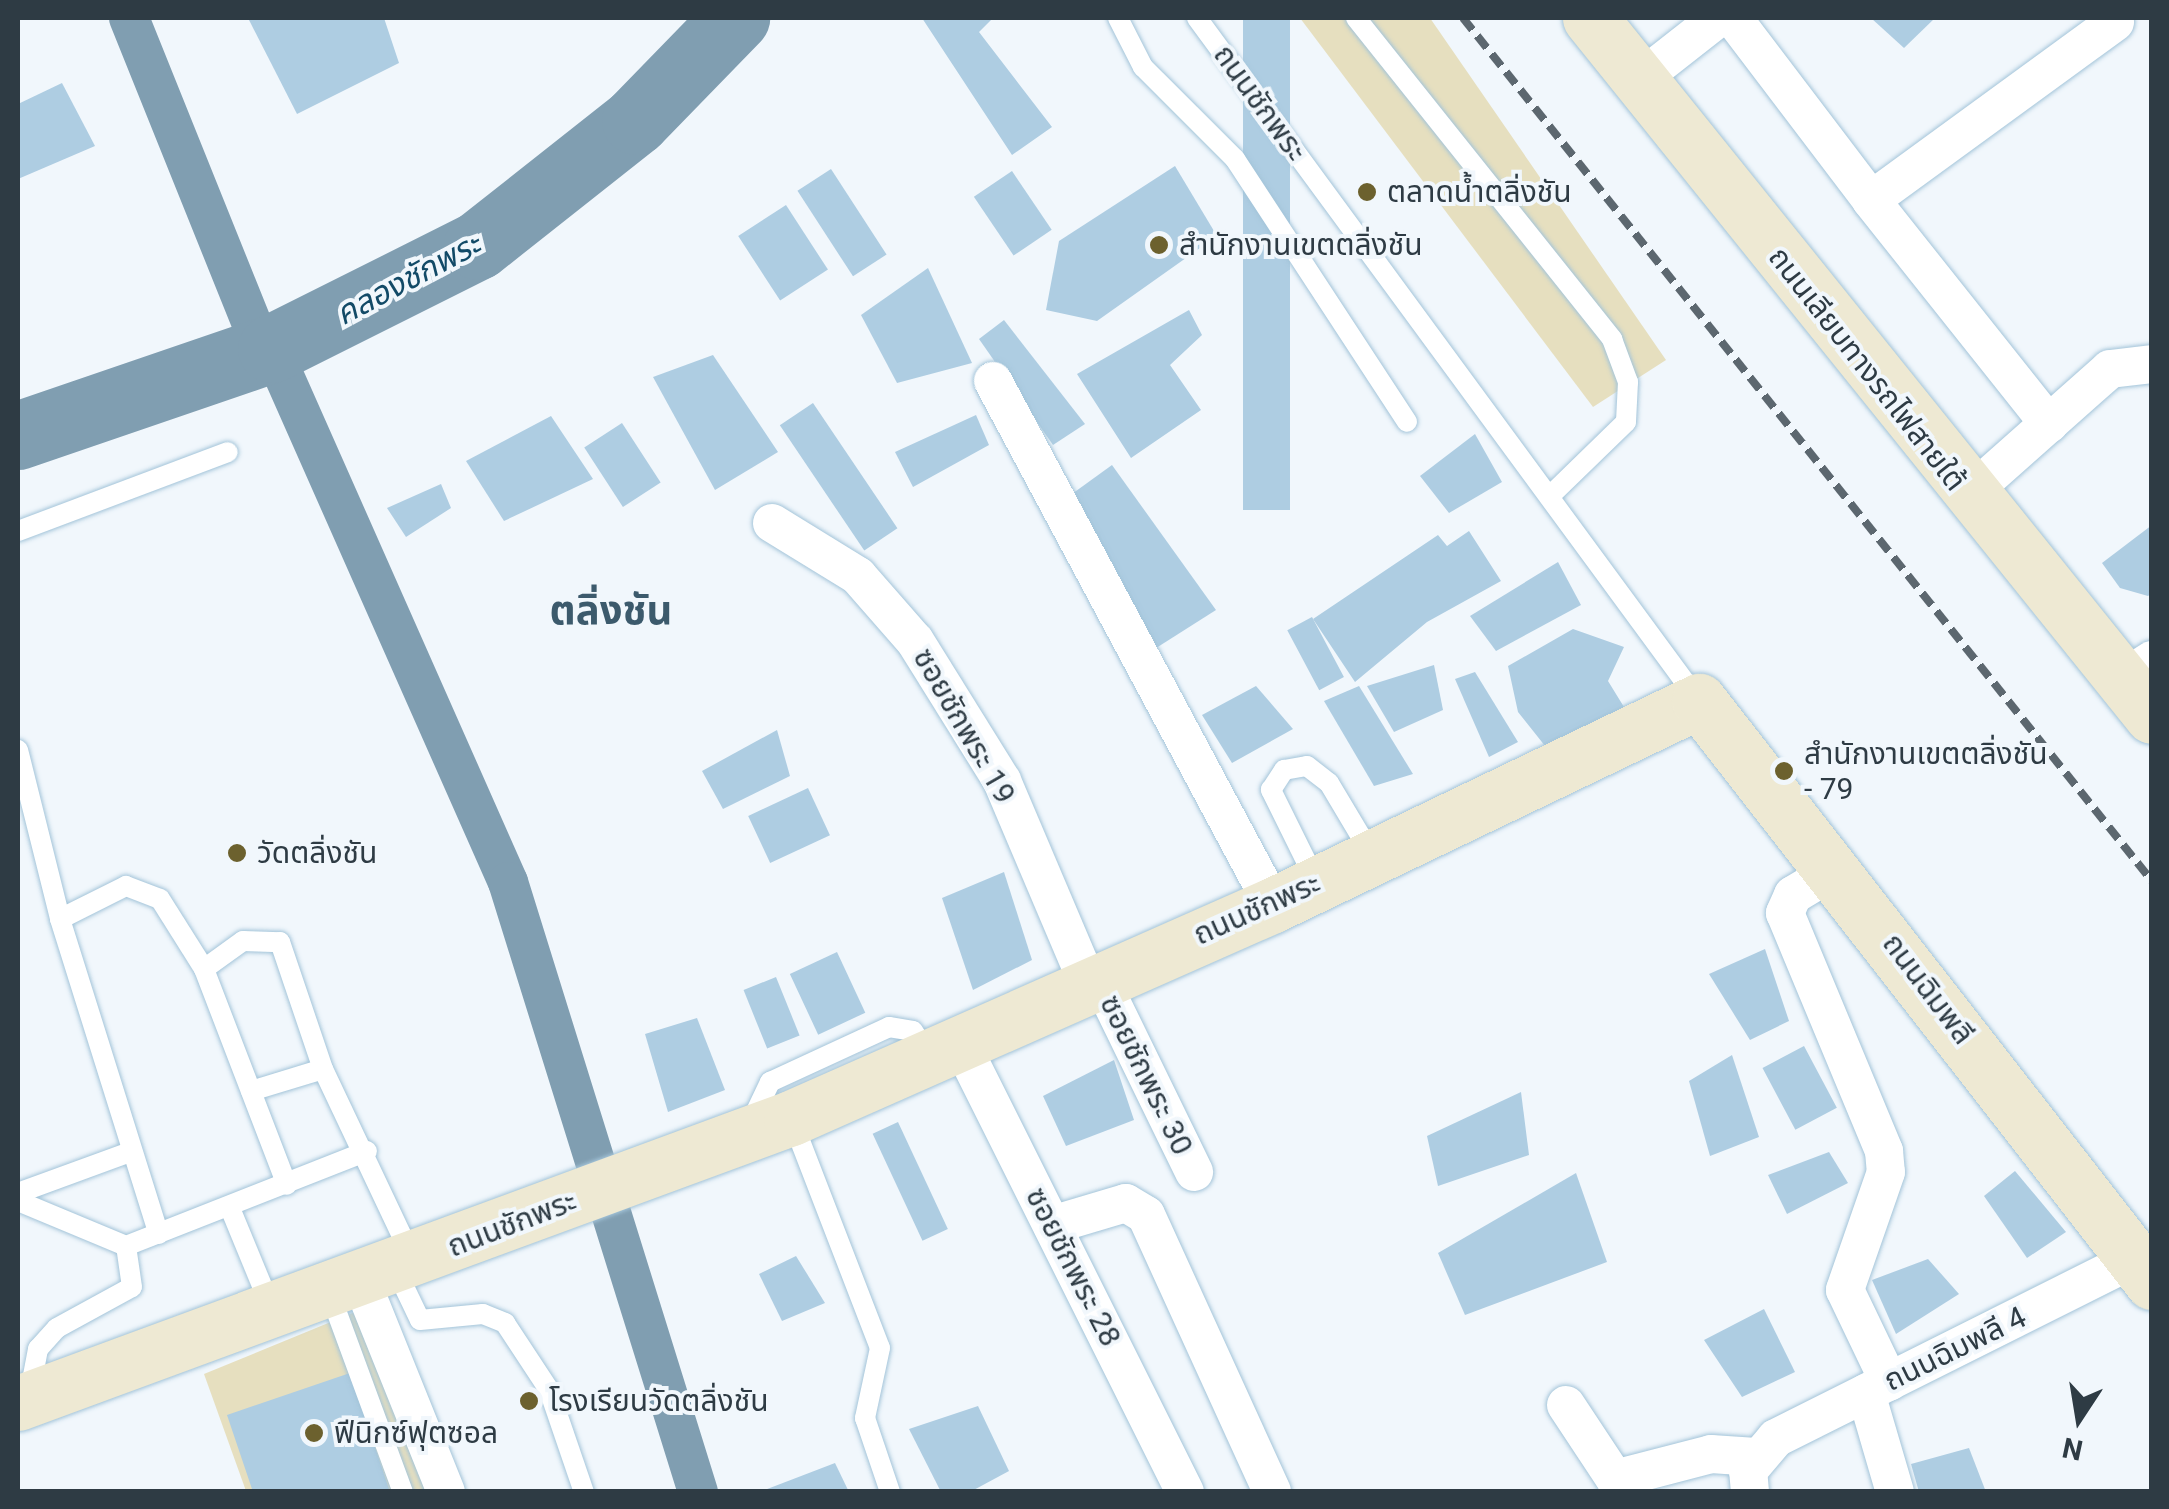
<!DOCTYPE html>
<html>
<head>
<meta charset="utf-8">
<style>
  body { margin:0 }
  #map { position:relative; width:2169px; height:1509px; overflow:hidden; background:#f1f7fc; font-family:Roboto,"Noto Sans Thai",sans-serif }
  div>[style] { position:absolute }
  .green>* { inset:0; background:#e6dfbf }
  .canal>* { height:40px; margin:-20px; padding:0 20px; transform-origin:20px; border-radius:20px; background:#809eb1 }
  .river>* { height:68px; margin:-34px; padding:0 34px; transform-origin:34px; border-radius:34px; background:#809eb1 }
  .building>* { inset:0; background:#aecde2; transform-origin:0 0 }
  .roads { filter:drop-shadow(0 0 2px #a3c4d9) drop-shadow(0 0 2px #a3c4d9) }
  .lane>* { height:20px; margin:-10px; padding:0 10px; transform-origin:10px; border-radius:10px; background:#fff }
  .street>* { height:38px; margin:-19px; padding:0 19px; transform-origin:19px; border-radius:19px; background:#fff }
  .secondary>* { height:55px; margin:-27.5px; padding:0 27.5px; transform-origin:27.5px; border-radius:27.5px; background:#eee9d3 }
  .rail>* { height:8px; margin-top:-4px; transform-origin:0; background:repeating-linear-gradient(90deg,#5c676f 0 15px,transparent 0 23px) }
  .dots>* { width:28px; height:28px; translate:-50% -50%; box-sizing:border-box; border:5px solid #f1f7fc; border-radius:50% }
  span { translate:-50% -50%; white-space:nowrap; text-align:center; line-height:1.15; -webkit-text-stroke:8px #f1f7fc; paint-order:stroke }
  .street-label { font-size:30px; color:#2e3b44 }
  .poi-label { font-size:30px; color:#2e3b44 }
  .left { translate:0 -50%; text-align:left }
  .water-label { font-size:32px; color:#124a67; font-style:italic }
  .district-label { font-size:40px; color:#3c5a6c; font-weight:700 }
  .frame { position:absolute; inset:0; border:20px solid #2e3b44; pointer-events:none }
  .north { position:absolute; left:2029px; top:1369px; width:100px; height:100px; -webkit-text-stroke:8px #f1f7fc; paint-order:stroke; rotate:192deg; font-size:28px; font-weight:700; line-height:40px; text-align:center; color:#2e3b44 }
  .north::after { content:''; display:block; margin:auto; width:35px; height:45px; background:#2e3b44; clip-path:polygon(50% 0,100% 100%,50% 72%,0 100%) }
</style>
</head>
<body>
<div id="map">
  <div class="green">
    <i style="clip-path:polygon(1300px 18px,1430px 18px,1666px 360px,1593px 407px)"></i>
    <i style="clip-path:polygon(355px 1312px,427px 1491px,246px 1491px,204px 1374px)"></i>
  </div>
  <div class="canal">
    <i style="left:129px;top:18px;width:360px;rotate:68.1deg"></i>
    <i style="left:272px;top:349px;width:583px;rotate:66.12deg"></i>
    <i style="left:508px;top:882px;width:639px;rotate:72.7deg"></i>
  </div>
  <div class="river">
    <i style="left:18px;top:436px;width:268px;rotate:-18.9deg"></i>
    <i style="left:272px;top:349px;width:230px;rotate:-26.6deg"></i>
    <i style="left:478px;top:246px;width:201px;rotate:-38.3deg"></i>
    <i style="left:636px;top:121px;width:144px;rotate:-45.8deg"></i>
  </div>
  <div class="building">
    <i style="clip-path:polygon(248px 18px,384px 18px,399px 63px,297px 114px)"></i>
    <i style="clip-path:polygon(922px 18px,993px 18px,979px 32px,1052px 127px,1012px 155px)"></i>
    <i style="left:1243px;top:18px;width:47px;height:492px"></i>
    <i style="clip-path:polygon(1871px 18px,1935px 18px,1904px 48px)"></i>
    <i style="clip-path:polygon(62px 83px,95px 146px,18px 179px,18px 104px)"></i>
    <i style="clip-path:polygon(1175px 166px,1217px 236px,1097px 321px,1046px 310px,1059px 241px)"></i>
    <i style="left:831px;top:169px;width:102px;height:40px;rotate:57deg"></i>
    <i style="left:1012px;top:171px;width:71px;height:46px;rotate:56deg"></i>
    <i style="left:786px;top:205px;width:77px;height:57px;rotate:57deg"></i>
    <i style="clip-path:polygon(928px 268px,972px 363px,897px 383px,861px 315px)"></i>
    <i style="clip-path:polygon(1189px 310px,1202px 335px,1170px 365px,1201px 410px,1131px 458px,1077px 374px)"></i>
    <i style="clip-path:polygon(1004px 320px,1085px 424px,1053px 445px,979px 339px)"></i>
    <i style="clip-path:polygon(713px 355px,778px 452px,715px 490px,653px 377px)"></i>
    <i style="left:813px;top:403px;width:151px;height:40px;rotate:56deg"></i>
    <i style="clip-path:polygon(976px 415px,989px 445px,913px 487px,895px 452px)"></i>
    <i style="clip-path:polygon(551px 416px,593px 479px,504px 521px,466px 461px)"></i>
    <i style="left:622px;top:423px;width:71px;height:45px;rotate:57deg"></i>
    <i style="clip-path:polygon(1475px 434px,1502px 482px,1449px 513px,1420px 476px)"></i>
    <i style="clip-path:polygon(1112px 465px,1216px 610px,1153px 650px,1065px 499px)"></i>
    <i style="clip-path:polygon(441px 484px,451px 508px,406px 537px,387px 508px)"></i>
    <i style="clip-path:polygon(2152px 525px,2152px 593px,2148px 596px,2120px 588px,2102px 563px)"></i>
    <i style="clip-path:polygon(1469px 531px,1501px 581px,1427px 622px,1355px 682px,1313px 619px,1438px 535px,1447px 546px)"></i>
    <i style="clip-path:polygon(1558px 562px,1581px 605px,1496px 651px,1470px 616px)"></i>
    <i style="left:1312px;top:617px;width:68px;height:28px;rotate:62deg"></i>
    <i style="clip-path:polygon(1573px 629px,1624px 647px,1608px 681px,1632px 720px,1553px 756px,1518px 712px,1508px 666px)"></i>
    <i style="clip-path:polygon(1434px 665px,1443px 710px,1394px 732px,1367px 686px)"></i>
    <i style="clip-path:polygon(1475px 672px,1518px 742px,1489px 757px,1455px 679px)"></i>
    <i style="clip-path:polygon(1256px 686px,1293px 729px,1232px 763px,1202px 715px)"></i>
    <i style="clip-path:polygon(1359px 686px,1413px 774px,1374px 786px,1324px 701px)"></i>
    <i style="clip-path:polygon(777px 730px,790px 776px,723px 809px,702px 771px)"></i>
    <i style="left:808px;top:788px;width:52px;height:66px;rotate:65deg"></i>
    <i style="clip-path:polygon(1004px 872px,1032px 960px,973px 990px,942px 898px)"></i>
    <i style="clip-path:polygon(1765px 949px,1789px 1021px,1750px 1040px,1709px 974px)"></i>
    <i style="left:837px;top:952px;width:67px;height:52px;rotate:65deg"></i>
    <i style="left:776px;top:977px;width:63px;height:35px;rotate:68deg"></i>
    <i style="clip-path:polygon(697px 1018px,725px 1090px,668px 1112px,645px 1034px)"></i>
    <i style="left:1804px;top:1046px;width:70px;height:47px;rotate:62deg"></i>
    <i style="clip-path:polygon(1732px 1055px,1759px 1137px,1710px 1156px,1689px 1081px)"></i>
    <i style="clip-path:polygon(1114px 1060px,1134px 1120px,1066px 1146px,1043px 1096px)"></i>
    <i style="clip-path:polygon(1521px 1092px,1529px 1155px,1438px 1186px,1427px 1136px)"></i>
    <i style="left:898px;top:1122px;width:118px;height:28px;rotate:65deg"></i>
    <i style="clip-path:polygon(1829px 1152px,1848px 1183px,1787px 1214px,1768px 1175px)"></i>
    <i style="clip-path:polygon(2015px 1171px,2066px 1232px,2027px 1258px,1984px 1196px)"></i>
    <i style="clip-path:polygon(1576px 1173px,1607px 1262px,1465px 1315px,1438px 1253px)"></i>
    <i style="clip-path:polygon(796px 1256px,825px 1303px,782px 1321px,759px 1274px)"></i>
    <i style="clip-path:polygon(1928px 1259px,1959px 1294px,1896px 1334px,1872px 1280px)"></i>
    <i style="clip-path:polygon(1764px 1309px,1795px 1372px,1742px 1397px,1704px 1340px)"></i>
    <i style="clip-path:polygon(350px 1373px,390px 1492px,253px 1492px,227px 1415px)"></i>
    <i style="clip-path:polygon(978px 1406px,1009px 1471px,970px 1492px,941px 1492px,909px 1429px)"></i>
    <i style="clip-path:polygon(1969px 1448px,1986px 1492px,1919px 1492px,1911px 1464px)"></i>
    <i style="clip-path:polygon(835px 1463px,849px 1492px,762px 1492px,762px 1491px)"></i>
  </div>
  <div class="roads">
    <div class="lane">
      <i style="left:1118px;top:18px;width:55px;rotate:63deg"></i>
      <i style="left:1143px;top:67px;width:130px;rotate:45deg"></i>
      <i style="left:1235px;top:159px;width:314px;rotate:56.8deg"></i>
      <i style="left:1197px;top:18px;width:843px;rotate:53.69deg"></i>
      <i style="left:1356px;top:18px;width:411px;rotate:51.4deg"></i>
      <i style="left:1612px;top:339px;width:46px;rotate:69.6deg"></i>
      <i style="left:1628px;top:382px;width:40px;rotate:92.9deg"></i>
      <i style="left:1626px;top:422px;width:106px;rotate:135.8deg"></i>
      <i style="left:18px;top:531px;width:224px;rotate:-20.6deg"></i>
      <i style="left:18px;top:750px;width:174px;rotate:76deg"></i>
      <i style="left:60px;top:919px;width:74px;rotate:-26.6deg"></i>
      <i style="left:126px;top:886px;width:36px;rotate:21deg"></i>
      <i style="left:160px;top:899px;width:83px;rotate:57.8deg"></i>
      <i style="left:204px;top:969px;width:231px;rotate:69deg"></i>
      <i style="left:1316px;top:881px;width:102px;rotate:-116.3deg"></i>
      <i style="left:1271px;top:790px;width:24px;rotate:-57deg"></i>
      <i style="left:1284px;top:770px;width:23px;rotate:-10deg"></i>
      <i style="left:1307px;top:766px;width:28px;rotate:38deg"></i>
      <i style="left:1329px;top:783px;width:84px;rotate:59.2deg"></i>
      <i style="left:60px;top:919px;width:330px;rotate:72.6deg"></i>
      <i style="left:204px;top:969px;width:48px;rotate:-35.7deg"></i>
      <i style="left:243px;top:941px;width:37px;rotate:2deg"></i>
      <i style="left:280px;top:942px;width:134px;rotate:71.3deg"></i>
      <i style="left:251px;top:1091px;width:75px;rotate:-17deg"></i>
      <i style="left:323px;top:1069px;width:206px;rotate:64.7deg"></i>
      <i style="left:792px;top:1120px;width:244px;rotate:68.9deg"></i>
      <i style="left:880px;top:1348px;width:72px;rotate:102.1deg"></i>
      <i style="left:865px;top:1418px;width:78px;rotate:71.3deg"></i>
      <i style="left:750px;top:1124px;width:47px;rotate:-64.5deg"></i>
      <i style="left:770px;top:1082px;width:131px;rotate:-24.8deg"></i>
      <i style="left:889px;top:1027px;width:24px;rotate:9deg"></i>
      <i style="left:913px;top:1031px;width:27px;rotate:57deg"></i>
      <i style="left:18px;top:1193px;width:119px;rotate:-20.1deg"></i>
      <i style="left:18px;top:1201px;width:117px;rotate:22.6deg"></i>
      <i style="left:126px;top:1246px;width:259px;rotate:-21.5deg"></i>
      <i style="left:230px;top:1208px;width:105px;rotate:67.6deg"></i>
      <i style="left:396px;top:1270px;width:55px;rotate:64.4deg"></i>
      <i style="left:420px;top:1320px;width:63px;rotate:-5.4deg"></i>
      <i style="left:483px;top:1314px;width:24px;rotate:22deg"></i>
      <i style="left:505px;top:1323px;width:80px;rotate:56.7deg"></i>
      <i style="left:549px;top:1390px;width:108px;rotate:71.1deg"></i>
      <i style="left:330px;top:1294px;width:211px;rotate:69.8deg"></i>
      <i style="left:30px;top:1391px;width:43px;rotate:-79.2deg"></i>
      <i style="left:38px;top:1349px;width:28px;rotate:-48deg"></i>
      <i style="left:57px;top:1328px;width:85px;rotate:-28.7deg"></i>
      <i style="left:132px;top:1287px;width:41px;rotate:-98.3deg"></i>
    </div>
    <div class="street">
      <i style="left:1733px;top:18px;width:228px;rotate:52.8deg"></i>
      <i style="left:1639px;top:80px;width:100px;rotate:-38.1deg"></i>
      <i style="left:993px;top:381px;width:594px;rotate:61.88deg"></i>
      <i style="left:2049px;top:424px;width:286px;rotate:-128.5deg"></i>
      <i style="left:1871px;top:200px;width:302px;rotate:-36.1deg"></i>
      <i style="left:1967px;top:496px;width:191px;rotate:-41.6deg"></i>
      <i style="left:2110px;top:369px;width:42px;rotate:-6.8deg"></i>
      <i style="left:772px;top:523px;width:101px;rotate:31.6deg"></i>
      <i style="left:858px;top:576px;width:86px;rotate:48.8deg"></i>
      <i style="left:915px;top:641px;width:165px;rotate:58.1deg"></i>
      <i style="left:1002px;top:781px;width:220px;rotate:67deg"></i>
      <i style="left:2121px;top:680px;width:37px;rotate:-33deg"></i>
      <i style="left:1835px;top:870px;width:49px;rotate:149.2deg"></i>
      <i style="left:1793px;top:895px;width:20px;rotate:114deg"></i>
      <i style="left:1785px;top:913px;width:258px;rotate:67.4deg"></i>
      <i style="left:1884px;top:1151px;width:21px;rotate:85deg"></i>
      <i style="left:1886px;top:1172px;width:125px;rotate:109.2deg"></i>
      <i style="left:1845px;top:1290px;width:102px;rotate:64.4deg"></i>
      <i style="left:1099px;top:977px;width:217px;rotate:64deg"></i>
      <i style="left:960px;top:1042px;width:503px;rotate:63.43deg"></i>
      <i style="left:1052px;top:1225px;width:77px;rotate:-16.6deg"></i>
      <i style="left:1126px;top:1203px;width:23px;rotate:31deg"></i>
      <i style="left:1146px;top:1215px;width:304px;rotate:65.5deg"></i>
      <i style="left:362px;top:1283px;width:225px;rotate:68.1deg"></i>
      <i style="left:1866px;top:1393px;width:103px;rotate:73.7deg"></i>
      <i style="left:1566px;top:1405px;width:89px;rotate:56.5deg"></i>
      <i style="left:1615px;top:1479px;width:99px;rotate:-14.6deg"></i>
      <i style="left:1711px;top:1454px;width:45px;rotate:3.8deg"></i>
      <i style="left:1750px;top:1492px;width:21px;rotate:-95deg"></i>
      <i style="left:1748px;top:1471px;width:43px;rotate:-49.7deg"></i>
      <i style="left:1776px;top:1438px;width:400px;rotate:-26.6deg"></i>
    </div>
    <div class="secondary">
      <i style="left:1590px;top:18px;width:896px;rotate:51.16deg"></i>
      <i style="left:18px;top:1403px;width:824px;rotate:-20.24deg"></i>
      <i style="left:791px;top:1118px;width:527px;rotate:-23.84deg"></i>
      <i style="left:1273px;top:905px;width:472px;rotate:-25.6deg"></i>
      <i style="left:1699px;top:701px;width:737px;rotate:52.06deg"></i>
    </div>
  </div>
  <div class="rail">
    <i style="left:1463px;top:18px;width:1104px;rotate:51.4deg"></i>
  </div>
  <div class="dots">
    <i style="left:1367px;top:192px;background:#6c612e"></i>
    <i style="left:1159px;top:245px;background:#6c612e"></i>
    <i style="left:1784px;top:771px;background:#6c612e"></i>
    <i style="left:237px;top:853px;background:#6c612e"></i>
    <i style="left:529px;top:1401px;background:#6c612e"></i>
    <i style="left:314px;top:1433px;background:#6c612e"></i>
  </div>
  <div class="street-label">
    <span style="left:1260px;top:103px;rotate:54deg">ถนนชักพระ</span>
    <span style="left:1867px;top:369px;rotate:52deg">ถนนเลียบทางรถไฟสายใต้</span>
    <span style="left:964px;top:726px;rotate:60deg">ซอยชักพระ 19</span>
    <span style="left:1257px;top:909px;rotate:-24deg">ถนนชักพระ</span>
    <span style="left:1928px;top:989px;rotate:53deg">ถนนฉิมพลี</span>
    <span style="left:1146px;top:1075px;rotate:64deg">ซอยชักพระ 30</span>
    <span style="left:512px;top:1224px;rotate:-21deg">ถนนชักพระ</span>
    <span style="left:1073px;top:1267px;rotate:63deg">ซอยชักพระ 28</span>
    <span style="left:1955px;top:1349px;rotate:-26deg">ถนนฉิมพลี 4</span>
  </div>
  <div class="poi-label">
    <span class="left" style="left:1387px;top:192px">ตลาดน้ำตลิ่งชัน</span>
    <span class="left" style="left:1179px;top:245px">สำนักงานเขตตลิ่งชัน</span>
    <span class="left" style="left:1804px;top:771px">สำนักงานเขตตลิ่งชัน<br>- 79</span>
    <span class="left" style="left:257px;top:853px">วัดตลิ่งชัน</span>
    <span class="left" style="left:549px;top:1401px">โรงเรียนวัดตลิ่งชัน</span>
    <span class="left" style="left:334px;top:1433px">ฟีนิกซ์ฟุตซอล</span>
  </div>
  <div class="water-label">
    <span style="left:408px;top:279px;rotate:-28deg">คลองชักพระ</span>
  </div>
  <div class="district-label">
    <span style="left:611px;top:611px">ตลิ่งชัน</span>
  </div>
  <div class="frame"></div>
  <div class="north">N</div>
</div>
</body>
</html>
